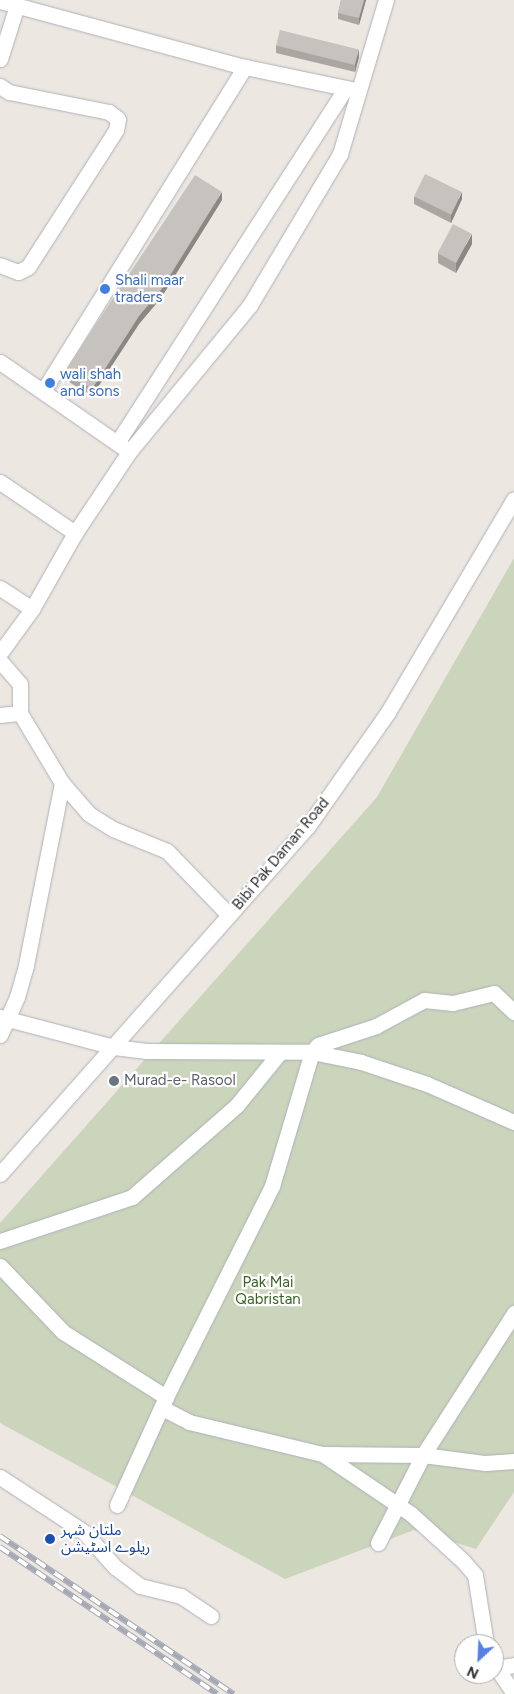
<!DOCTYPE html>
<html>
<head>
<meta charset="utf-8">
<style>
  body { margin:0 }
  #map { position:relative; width:514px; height:1694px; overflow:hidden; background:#ede7e2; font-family:Figtree,"Noto Sans Arabic",sans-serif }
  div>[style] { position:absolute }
  .cemetery>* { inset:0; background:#cbd5bb }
  .roads { filter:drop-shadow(0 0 1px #aeb1b8) drop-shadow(0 0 1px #aeb1b8) }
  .minor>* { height:15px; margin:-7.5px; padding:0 7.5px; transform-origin:7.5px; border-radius:7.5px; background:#fff }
  .rail>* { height:5.5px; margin-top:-2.75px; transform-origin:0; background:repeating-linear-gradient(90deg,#fff 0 11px,#a5a9b5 0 22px); box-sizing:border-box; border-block:1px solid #a5a9b5 }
  .wall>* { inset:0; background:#aaa7a3 }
  .shaded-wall>* { inset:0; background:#8b8884 }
  .building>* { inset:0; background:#c6c2bd; transform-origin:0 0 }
  .dots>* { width:14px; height:14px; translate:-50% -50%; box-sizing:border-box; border:2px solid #fff; border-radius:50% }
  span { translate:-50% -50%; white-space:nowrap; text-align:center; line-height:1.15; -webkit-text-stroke:4.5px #fff; paint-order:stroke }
  .shop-label { font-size:15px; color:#366cbe }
  .left { translate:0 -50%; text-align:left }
  .street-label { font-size:15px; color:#2e2e2e }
  .worship-label { font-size:15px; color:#5b616d }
  .park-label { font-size:15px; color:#396425 }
  .transit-label { font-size:15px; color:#164399 }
  .north { position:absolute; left:454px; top:1634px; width:50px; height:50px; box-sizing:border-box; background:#fff; border:1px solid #ababab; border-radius:50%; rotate:205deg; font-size:14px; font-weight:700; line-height:20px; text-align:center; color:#2e2e2e }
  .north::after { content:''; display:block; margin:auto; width:18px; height:22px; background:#5781e5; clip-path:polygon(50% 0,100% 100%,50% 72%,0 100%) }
</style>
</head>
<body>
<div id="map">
  <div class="cemetery">
    <i style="clip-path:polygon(514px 558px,514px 1492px,476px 1549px,414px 1530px,285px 1579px,0 1423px,0 1223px,377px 797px)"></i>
  </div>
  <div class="roads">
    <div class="minor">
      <i style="left:0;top:1px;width:254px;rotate:15.1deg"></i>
      <i style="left:245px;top:67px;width:112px;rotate:11.8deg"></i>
      <i style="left:0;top:59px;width:57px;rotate:-72.5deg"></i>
      <i style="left:0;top:86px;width:11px;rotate:34deg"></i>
      <i style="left:9px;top:92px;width:102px;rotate:11.3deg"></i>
      <i style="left:109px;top:112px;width:11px;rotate:38deg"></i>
      <i style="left:118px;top:119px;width:11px;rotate:100deg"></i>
      <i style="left:116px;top:130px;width:163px;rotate:122.7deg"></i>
      <i style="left:28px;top:267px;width:11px;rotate:153deg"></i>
      <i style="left:18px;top:272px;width:19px;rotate:-159deg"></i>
      <i style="left:0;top:362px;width:151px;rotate:34.7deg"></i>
      <i style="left:43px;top:391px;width:382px;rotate:-58.1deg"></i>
      <i style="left:117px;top:443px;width:422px;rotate:-57.2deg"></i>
      <i style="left:0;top:482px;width:91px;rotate:34.2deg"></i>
      <i style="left:0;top:588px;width:38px;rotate:33deg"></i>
      <i style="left:0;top:653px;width:54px;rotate:-54deg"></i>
      <i style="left:32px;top:609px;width:87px;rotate:-60.5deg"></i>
      <i style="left:75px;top:533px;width:97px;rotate:-56.3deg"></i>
      <i style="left:129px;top:452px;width:190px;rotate:-50.5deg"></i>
      <i style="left:250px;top:305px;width:176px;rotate:-59.2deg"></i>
      <i style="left:340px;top:154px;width:161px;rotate:-73.4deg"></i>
      <i style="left:0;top:661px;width:30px;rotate:49deg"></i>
      <i style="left:20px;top:684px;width:29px;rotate:90deg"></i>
      <i style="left:20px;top:713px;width:82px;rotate:59deg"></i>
      <i style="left:62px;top:783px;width:41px;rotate:48.9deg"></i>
      <i style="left:89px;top:814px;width:28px;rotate:32deg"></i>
      <i style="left:113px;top:829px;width:58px;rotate:22.2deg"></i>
      <i style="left:167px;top:851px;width:89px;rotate:45.9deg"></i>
      <i style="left:0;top:715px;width:20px;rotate:-6deg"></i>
      <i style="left:0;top:1017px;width:118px;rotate:14.7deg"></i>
      <i style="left:114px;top:1047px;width:33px;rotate:7deg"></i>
      <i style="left:147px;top:1051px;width:165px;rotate:0.3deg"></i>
      <i style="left:312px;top:1052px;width:50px;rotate:11.5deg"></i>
      <i style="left:361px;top:1062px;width:70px;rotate:18.4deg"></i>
      <i style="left:427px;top:1084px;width:95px;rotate:23.6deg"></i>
      <i style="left:0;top:1035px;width:42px;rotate:-65.9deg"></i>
      <i style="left:17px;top:997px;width:33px;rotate:-74deg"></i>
      <i style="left:26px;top:965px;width:186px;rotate:-78.8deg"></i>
      <i style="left:0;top:1174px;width:465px;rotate:-48.5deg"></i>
      <i style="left:308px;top:826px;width:139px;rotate:-54.9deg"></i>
      <i style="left:388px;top:712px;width:247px;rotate:-59.4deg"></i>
      <i style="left:0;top:1241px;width:139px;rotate:-18.4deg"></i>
      <i style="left:132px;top:1197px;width:140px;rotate:-41.2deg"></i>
      <i style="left:237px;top:1105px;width:68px;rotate:-50.9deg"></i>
      <i style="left:0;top:1266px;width:91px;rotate:46.3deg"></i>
      <i style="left:63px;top:1332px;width:122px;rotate:32.3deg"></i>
      <i style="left:162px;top:1408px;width:30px;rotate:27deg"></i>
      <i style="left:189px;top:1422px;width:137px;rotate:13.5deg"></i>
      <i style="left:322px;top:1454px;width:101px;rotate:0.6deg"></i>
      <i style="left:423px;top:1455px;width:63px;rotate:7.4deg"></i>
      <i style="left:485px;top:1463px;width:29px;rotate:-4deg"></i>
      <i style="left:324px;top:1455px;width:105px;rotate:34.1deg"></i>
      <i style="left:411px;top:1514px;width:70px;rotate:42.1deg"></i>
      <i style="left:463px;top:1561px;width:18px;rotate:49deg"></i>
      <i style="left:475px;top:1575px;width:70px;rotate:80.9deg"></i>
      <i style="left:0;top:1477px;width:100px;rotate:33.2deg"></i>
      <i style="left:84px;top:1532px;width:47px;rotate:48.5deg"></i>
      <i style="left:115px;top:1567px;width:31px;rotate:37deg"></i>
      <i style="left:140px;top:1586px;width:42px;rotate:13.7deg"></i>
      <i style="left:181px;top:1596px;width:36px;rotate:34deg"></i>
      <i style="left:117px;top:1505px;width:119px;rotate:-65.6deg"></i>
      <i style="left:166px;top:1397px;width:236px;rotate:-63.3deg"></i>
      <i style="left:272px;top:1186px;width:140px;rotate:-73.4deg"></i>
      <i style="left:312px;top:1052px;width:9px;rotate:-49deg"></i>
      <i style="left:318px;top:1045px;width:61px;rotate:-18.1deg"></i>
      <i style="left:376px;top:1026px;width:55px;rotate:-28.4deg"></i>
      <i style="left:424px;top:1000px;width:29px;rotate:6deg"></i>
      <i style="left:453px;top:1003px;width:42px;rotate:-13.7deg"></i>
      <i style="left:494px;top:993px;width:28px;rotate:44deg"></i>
      <i style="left:378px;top:1543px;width:99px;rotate:-62.9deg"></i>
      <i style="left:423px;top:1455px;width:169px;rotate:-57.3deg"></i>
      <i style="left:494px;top:1664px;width:36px;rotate:56deg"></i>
      <i style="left:497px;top:1668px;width:17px;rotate:-10deg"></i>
    </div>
  </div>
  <div class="rail">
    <i style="left:0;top:1536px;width:282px;rotate:34.1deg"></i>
    <i style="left:0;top:1547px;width:262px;rotate:34.1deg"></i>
  </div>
  <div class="wall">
    <i style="clip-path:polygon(341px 0,366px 0,359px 25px,338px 19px,338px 13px)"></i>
    <i style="clip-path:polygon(276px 45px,359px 57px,355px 72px,276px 53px)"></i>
    <i style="clip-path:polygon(414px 197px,462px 199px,451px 223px,414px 204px)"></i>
    <i style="clip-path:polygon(222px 200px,161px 298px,139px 324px,92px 396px,64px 379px,64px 372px)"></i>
    <i style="clip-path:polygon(472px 244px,456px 273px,438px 263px,438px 253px)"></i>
  </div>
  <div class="shaded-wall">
    <i style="clip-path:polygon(364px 0,366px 0,359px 25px,359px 18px)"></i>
    <i style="clip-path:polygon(359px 49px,359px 57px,355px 72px,355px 64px)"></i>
    <i style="clip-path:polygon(222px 192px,222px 200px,161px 298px,139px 324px,92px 396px,92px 389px,139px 316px)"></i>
    <i style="clip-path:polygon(462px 192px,462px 199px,451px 223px,451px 216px)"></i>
    <i style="clip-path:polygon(472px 234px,472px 244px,456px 273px,456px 263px)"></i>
  </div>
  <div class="building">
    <i style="clip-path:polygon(341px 0,364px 0,359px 18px,338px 13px)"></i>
    <i style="left:280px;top:30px;width:81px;height:16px;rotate:14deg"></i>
    <i style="left:425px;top:174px;width:41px;height:25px;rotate:26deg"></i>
    <i style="clip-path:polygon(195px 175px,222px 192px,161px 290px,139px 316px,92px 389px,64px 372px)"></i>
    <i style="left:453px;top:224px;width:21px;height:33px;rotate:28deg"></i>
  </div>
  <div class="dots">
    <i style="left:105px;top:289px;background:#3f7fe0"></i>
    <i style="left:50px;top:383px;background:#3f7fe0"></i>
    <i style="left:114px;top:1081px;background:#6b7280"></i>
    <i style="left:50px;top:1539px;background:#1a4fb4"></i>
  </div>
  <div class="shop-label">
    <span class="left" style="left:115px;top:289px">Shali maar<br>traders</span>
    <span class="left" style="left:60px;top:383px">wali shah<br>and sons</span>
  </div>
  <div class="street-label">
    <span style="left:281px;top:854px;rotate:-50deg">Bibi Pak Daman Road</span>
  </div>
  <div class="worship-label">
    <span class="left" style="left:124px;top:1081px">Murad-e- Rasool</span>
  </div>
  <div class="park-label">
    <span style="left:268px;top:1291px">Pak Mai<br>Qabristan</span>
  </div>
  <div class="transit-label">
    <span class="left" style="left:61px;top:1539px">ملتان شہر<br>ریلوے اسٹیشن</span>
  </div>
  <div class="north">N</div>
</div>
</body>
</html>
